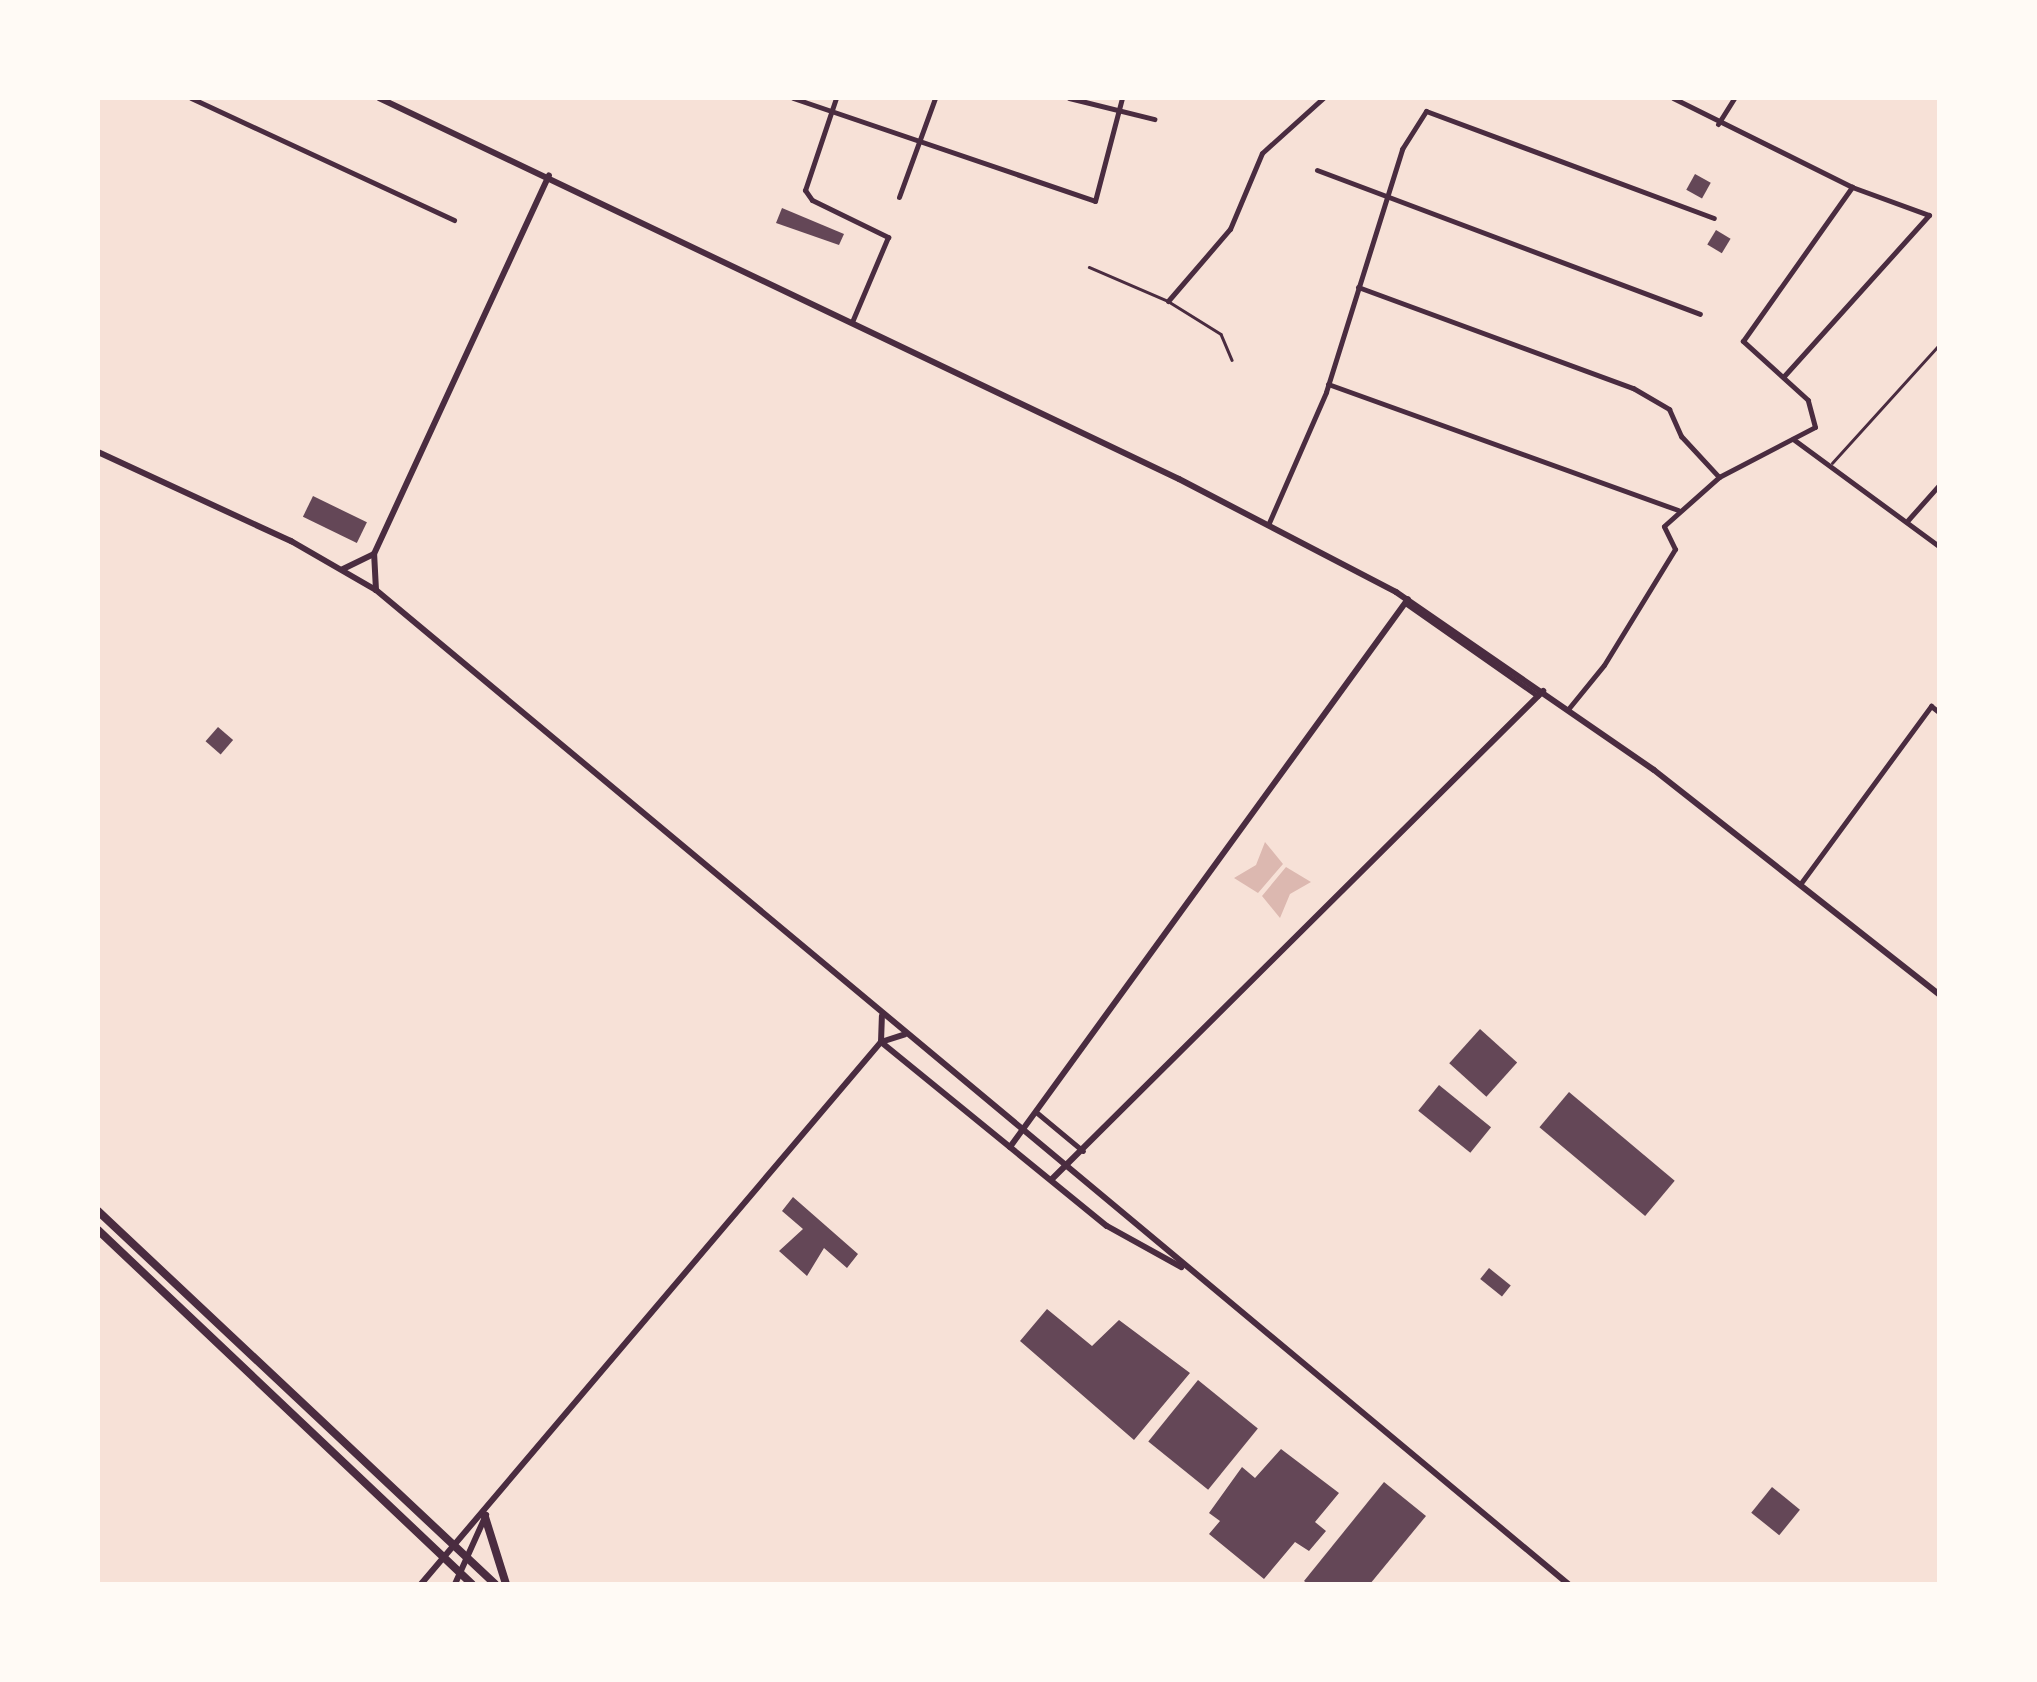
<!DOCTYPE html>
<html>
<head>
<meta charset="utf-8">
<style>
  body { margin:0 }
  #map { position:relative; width:2037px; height:1682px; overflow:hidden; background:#f7e1d7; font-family:"Sofia Sans Condensed",sans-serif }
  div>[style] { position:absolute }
  .water>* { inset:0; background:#dcb8b0 }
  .building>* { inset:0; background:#644757; transform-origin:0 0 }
  .service>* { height:2.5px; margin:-1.25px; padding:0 1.25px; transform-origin:1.25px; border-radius:1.25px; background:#4a2c40 }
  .minor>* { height:5px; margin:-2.5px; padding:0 2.5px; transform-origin:2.5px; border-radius:2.5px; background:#4a2c40 }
  .tertiary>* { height:6px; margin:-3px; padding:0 3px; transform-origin:3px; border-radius:3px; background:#4a2c40 }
  .secondary>* { height:6px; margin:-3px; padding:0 3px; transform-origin:3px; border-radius:3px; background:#4a2c40 }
  .primary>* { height:8px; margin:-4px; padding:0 4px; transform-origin:4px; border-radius:4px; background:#4a2c40 }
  span { translate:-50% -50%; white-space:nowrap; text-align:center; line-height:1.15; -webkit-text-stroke:10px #fffaf5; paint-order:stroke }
  .frame { position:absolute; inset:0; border:100px solid #fffaf5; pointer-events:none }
</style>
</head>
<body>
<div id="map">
  <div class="water">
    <i style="clip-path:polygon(1265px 842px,1283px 864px,1258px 893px,1234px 878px,1256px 865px)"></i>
    <i style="clip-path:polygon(1286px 867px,1311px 882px,1290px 894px,1280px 918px,1262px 896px)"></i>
  </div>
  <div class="building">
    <i style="left:1695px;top:174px;width:18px;height:18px;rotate:29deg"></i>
    <i style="clip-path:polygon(782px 208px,844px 234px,839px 245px,776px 223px)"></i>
    <i style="left:1716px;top:230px;width:17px;height:17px;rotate:31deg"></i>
    <i style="left:313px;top:496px;width:60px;height:23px;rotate:26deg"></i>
    <i style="left:218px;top:727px;width:20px;height:19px;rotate:41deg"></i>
    <i style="left:1480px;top:1029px;width:50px;height:46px;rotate:42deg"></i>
    <i style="left:1439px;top:1085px;width:67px;height:33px;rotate:39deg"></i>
    <i style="left:1569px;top:1092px;width:138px;height:46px;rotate:40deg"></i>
    <i style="clip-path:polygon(793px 1197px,858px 1254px,847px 1268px,824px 1248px,807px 1276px,779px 1251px,803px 1229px,782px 1211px)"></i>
    <i style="left:1489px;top:1268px;width:28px;height:14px;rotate:39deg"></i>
    <i style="clip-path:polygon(1047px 1309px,1092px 1346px,1119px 1320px,1190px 1373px,1134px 1440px,1020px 1341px)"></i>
    <i style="left:1198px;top:1380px;width:77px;height:79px;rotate:39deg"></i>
    <i style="clip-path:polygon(1281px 1449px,1339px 1493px,1315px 1522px,1326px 1531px,1309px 1551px,1295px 1542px,1264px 1579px,1209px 1534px,1220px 1521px,1209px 1513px,1242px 1467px,1255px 1478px)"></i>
    <i style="clip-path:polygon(1384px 1482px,1426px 1516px,1370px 1584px,1308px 1584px,1304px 1581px)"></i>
    <i style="left:1772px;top:1487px;width:36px;height:33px;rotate:39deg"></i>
  </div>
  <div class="service">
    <i style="left:1089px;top:267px;width:86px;rotate:23.3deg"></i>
    <i style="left:1168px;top:301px;width:62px;rotate:31.9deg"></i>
    <i style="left:1221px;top:334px;width:28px;rotate:67deg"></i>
    <i style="left:1832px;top:463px;width:161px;rotate:-47.8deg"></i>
  </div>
  <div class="minor">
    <i style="left:191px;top:98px;width:290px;rotate:24.9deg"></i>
    <i style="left:793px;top:98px;width:319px;rotate:18.8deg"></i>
    <i style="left:1095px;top:201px;width:106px;rotate:-75.3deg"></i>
    <i style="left:836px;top:98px;width:97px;rotate:108.6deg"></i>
    <i style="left:805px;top:190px;width:12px;rotate:55deg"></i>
    <i style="left:812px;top:200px;width:85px;rotate:26deg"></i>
    <i style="left:888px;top:237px;width:92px;rotate:113deg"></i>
    <i style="left:1069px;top:98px;width:88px;rotate:13.9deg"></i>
    <i style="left:1673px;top:98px;width:200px;rotate:26.4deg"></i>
    <i style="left:1852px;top:187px;width:82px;rotate:20deg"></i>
    <i style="left:1929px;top:215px;width:218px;rotate:132deg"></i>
    <i style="left:1718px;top:124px;width:31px;rotate:-58deg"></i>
    <i style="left:1317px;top:170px;width:409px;rotate:20.6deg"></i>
    <i style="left:899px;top:197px;width:105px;rotate:-70deg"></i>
    <i style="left:1358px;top:287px;width:293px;rotate:20.2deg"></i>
    <i style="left:1633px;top:388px;width:42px;rotate:30.3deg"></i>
    <i style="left:1669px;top:409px;width:30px;rotate:66deg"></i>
    <i style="left:1681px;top:436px;width:56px;rotate:47.2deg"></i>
    <i style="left:1168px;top:301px;width:95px;rotate:-49.3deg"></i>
    <i style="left:1230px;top:229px;width:82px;rotate:-67.2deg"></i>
    <i style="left:1262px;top:153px;width:82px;rotate:-42deg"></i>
    <i style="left:1328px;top:384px;width:372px;rotate:19.8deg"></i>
    <i style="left:1793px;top:439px;width:182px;rotate:36.3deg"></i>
    <i style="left:1908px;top:520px;width:48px;rotate:-48.4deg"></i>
    <i style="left:1268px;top:525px;width:145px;rotate:-66.4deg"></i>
    <i style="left:1326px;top:392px;width:255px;rotate:-72.6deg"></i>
    <i style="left:1402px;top:149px;width:45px;rotate:-57.7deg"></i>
    <i style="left:1426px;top:111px;width:307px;rotate:20.4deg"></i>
    <i style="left:1405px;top:603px;width:162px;rotate:35deg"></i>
    <i style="left:1569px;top:708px;width:55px;rotate:-50.9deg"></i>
    <i style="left:1604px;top:665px;width:136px;rotate:-58.5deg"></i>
    <i style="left:1675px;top:549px;width:25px;rotate:-116deg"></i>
    <i style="left:1664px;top:526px;width:74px;rotate:-41.7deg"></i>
    <i style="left:1719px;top:477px;width:108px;rotate:-27.5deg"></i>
    <i style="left:1815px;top:427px;width:28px;rotate:-105deg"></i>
    <i style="left:1808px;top:400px;width:88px;rotate:-137.8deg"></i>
    <i style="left:1743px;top:341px;width:189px;rotate:-54.7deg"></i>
    <i style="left:1801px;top:883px;width:220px;rotate:-53.7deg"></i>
    <i style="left:1931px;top:706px;width:11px;rotate:38deg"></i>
    <i style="left:1036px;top:1112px;width:61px;rotate:39.7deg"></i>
  </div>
  <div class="tertiary">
    <i style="left:379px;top:98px;width:886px;rotate:25.47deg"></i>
    <i style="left:1179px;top:479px;width:245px;rotate:27.5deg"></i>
    <i style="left:1396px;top:592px;width:313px;rotate:34.6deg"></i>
    <i style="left:1654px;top:770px;width:364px;rotate:38.2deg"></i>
    <i style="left:343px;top:569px;width:34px;rotate:-26deg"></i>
    <i style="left:376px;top:590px;width:36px;rotate:-93deg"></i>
    <i style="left:374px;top:554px;width:417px;rotate:-65.2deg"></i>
    <i style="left:1010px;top:1147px;width:677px;rotate:-54.01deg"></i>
    <i style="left:1051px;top:1180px;width:694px;rotate:-44.82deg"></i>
  </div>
  <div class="secondary">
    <i style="left:98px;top:452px;width:213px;rotate:24.8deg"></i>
    <i style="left:291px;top:541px;width:98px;rotate:30deg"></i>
    <i style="left:376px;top:590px;width:1552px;rotate:39.82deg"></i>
    <i style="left:881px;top:1042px;width:291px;rotate:39.2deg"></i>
    <i style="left:1107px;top:1226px;width:85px;rotate:29deg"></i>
    <i style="left:881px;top:1042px;width:26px;rotate:-88deg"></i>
    <i style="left:421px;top:1584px;width:711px;rotate:-49.68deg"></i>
    <i style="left:881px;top:1042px;width:25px;rotate:-18deg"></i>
    <i style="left:455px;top:1584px;width:76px;rotate:-65.8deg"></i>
  </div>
  <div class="primary">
    <i style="left:98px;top:1211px;width:545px;rotate:43.21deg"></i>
    <i style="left:98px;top:1230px;width:515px;rotate:43.43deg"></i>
    <i style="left:485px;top:1517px;width:70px;rotate:72.6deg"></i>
  </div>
  <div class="frame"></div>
</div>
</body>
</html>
